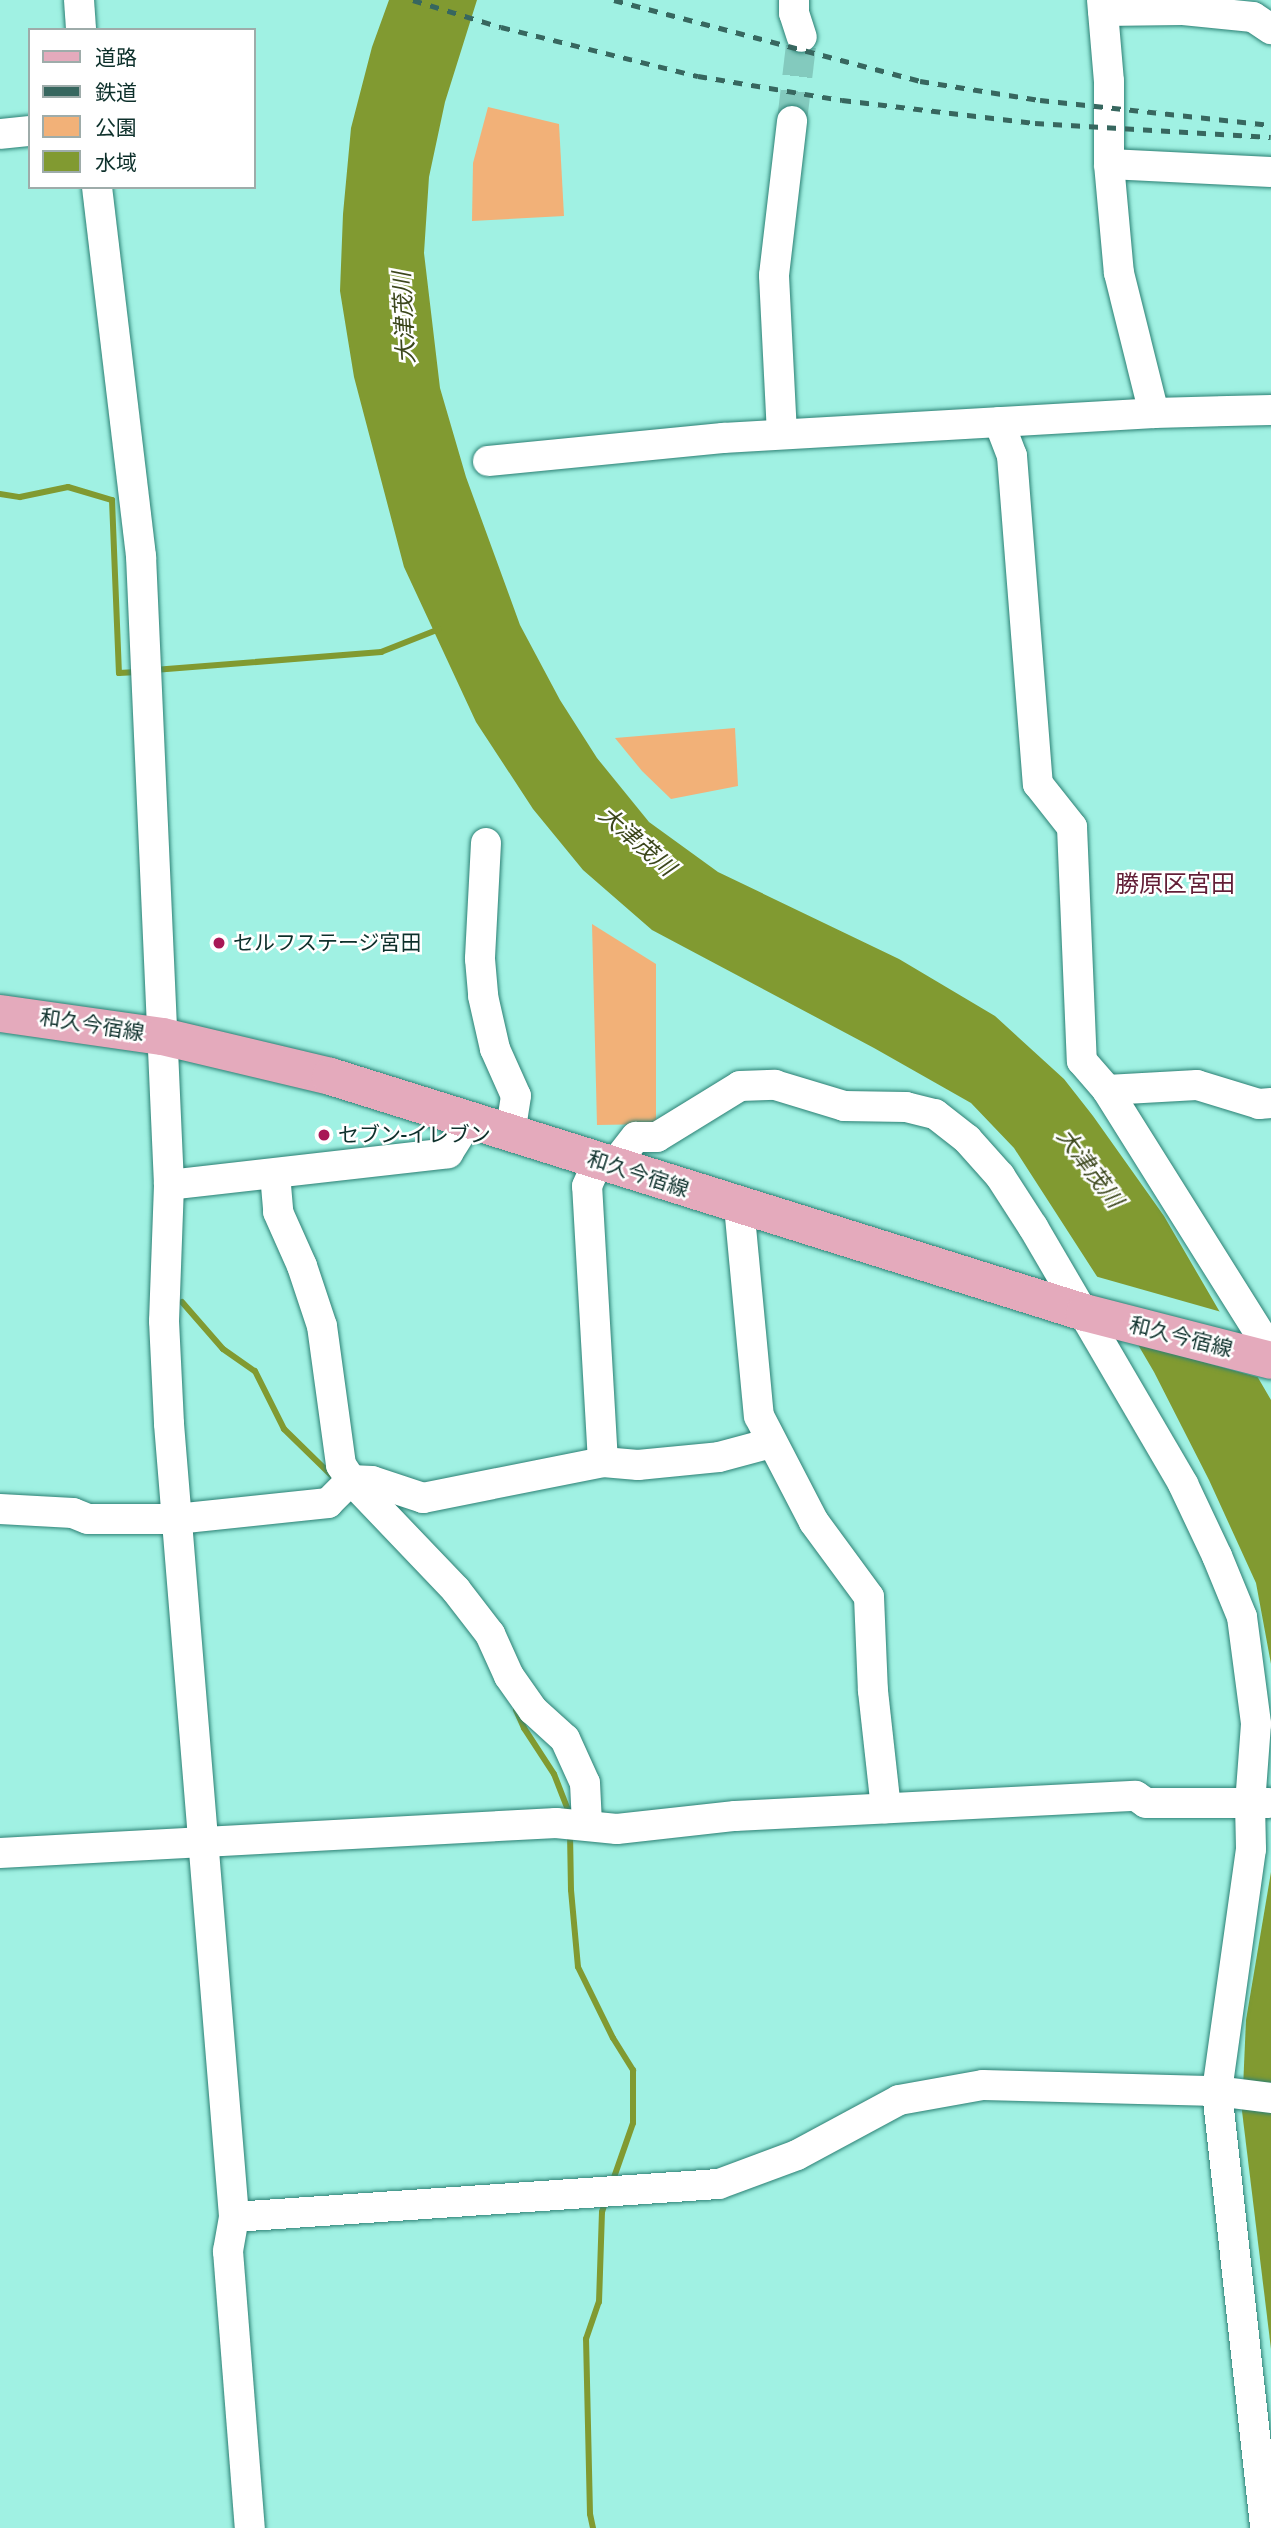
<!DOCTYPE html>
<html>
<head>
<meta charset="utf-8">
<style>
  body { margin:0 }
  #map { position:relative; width:1271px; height:2528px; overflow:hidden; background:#a0f1e3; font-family:"Archivo Narrow","Noto Sans JP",sans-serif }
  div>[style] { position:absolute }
  .green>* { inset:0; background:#f2b178 }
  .water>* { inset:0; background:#819a31 }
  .pier>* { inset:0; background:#a0f1e3 }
  .stream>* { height:6px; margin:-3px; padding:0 3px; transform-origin:3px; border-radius:3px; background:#819a31 }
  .minor-tunnel>* { height:30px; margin-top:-15px; transform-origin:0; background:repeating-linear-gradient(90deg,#83cabe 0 30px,transparent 0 45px) }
  .roads { filter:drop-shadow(0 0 2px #2c8074) drop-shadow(0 0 2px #2c8074) }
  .minor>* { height:30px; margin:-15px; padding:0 15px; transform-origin:15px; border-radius:15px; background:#fff }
  .major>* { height:37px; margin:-18.5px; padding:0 18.5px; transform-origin:18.5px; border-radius:18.5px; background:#e4aabc }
  .rail>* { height:5px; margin-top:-2.5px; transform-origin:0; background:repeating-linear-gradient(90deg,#37675f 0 9px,transparent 0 18px) }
  .dots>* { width:19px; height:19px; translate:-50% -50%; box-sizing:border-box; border:4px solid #fff; border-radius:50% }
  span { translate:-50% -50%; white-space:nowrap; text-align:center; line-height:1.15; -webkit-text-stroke:5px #fff; paint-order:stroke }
  .poi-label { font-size:21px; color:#0d302b }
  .left { translate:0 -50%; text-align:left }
  .street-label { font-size:21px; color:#0d302b }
  .water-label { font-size:23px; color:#3c471c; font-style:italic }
  .quarter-label { font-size:24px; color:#621f37 }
  .legend { position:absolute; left:28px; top:28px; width:228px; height:161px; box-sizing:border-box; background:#fff; border:2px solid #9eacaa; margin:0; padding:9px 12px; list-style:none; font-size:21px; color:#0d302b }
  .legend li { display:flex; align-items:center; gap:14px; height:35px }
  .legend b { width:35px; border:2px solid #9eacaa }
</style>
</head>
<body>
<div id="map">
  <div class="green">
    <i style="clip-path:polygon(488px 107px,559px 124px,564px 216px,472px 221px,473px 163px)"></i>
    <i style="clip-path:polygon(735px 728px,738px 786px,671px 799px,642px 771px,615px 738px)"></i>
    <i style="clip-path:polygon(592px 924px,656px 964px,656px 1124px,597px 1125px)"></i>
  </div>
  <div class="water">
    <i style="clip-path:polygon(389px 0,477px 0,445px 102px,429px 177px,424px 253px,440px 388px,466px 477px,520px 625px,560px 700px,597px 758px,649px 822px,718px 872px,899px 959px,995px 1016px,1064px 1079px,1093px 1116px,1164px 1216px,1271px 1400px,1271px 1664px,1256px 1583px,1209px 1480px,1154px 1372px,1107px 1292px,1014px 1148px,971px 1103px,874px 1048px,652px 930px,583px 870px,533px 809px,476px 722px,404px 567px,354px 377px,340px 291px,343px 214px,351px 128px,372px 47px)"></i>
    <i style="clip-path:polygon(1271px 1872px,1271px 2349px,1242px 2111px,1246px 2020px)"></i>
  </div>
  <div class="pier">
    <i style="clip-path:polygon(1091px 1275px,1225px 1313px,1264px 1379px,1132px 1342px)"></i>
  </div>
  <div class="stream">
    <i style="left:0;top:494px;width:20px;rotate:9deg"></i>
    <i style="left:20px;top:497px;width:49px;rotate:-11.8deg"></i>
    <i style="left:68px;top:487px;width:46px;rotate:16.5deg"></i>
    <i style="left:112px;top:500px;width:173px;rotate:87.7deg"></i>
    <i style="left:119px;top:673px;width:18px;rotate:-3deg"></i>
    <i style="left:154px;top:670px;width:228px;rotate:-4.5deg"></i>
    <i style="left:381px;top:652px;width:62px;rotate:-21.6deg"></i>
    <i style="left:182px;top:1302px;width:62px;rotate:48.9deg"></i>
    <i style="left:223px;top:1349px;width:39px;rotate:35deg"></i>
    <i style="left:255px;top:1371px;width:65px;rotate:63.4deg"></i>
    <i style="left:284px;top:1429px;width:70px;rotate:44.4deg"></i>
    <i style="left:516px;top:1710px;width:20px;rotate:66deg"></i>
    <i style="left:524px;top:1728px;width:55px;rotate:56.9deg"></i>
    <i style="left:554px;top:1774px;width:44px;rotate:68.7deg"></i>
    <i style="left:570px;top:1833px;width:57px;rotate:89deg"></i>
    <i style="left:571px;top:1890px;width:77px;rotate:84.8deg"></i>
    <i style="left:578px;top:1967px;width:79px;rotate:63.8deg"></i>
    <i style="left:613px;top:2038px;width:38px;rotate:58deg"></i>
    <i style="left:633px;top:2070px;width:53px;rotate:90deg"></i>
    <i style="left:633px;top:2123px;width:64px;rotate:109.3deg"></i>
    <i style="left:593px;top:2528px;width:14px;rotate:-102deg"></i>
    <i style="left:590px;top:2514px;width:175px;rotate:-91.3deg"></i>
    <i style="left:586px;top:2339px;width:39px;rotate:-71deg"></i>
    <i style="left:599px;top:2302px;width:90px;rotate:-88.1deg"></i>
    <i style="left:602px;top:2212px;width:14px;rotate:-73deg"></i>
  </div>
  <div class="minor-tunnel">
    <i style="left:792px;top:121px;width:85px;rotate:-83.2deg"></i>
  </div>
  <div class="roads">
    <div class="minor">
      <i style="left:79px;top:0;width:30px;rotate:86deg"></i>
      <i style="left:794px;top:0;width:13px;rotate:90deg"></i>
      <i style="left:794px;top:13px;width:25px;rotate:72deg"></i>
      <i style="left:1102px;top:0;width:81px;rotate:85.1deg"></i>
      <i style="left:1109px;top:81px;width:83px;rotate:90deg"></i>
      <i style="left:1109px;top:164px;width:109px;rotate:84.8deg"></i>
      <i style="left:1119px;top:273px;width:144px;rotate:76deg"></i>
      <i style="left:1103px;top:11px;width:80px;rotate:-0.7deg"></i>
      <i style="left:1183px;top:10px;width:70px;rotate:5.7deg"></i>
      <i style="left:1253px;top:17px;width:22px;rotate:34deg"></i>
      <i style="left:0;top:134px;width:30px;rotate:-6deg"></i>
      <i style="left:1109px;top:164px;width:162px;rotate:2.8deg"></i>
      <i style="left:97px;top:187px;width:372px;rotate:83.2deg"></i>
      <i style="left:141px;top:556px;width:630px;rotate:87.45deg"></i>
      <i style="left:169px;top:1185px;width:136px;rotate:92.1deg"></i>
      <i style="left:164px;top:1321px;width:103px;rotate:87.2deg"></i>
      <i style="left:169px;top:1424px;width:796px;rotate:85.31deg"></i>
      <i style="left:234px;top:2217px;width:35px;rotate:100deg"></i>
      <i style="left:228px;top:2251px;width:278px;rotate:85.5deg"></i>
      <i style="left:999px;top:422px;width:36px;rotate:69deg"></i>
      <i style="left:1012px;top:456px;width:329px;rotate:85.5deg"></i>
      <i style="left:1038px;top:784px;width:55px;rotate:51.7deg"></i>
      <i style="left:1072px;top:827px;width:234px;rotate:87.6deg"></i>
      <i style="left:1082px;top:1061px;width:38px;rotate:49deg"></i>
      <i style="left:1107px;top:1090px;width:308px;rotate:57.9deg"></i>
      <i style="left:782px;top:434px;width:159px;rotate:-92.9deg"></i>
      <i style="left:774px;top:275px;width:155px;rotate:-83.3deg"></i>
      <i style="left:488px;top:461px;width:236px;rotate:-5.6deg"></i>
      <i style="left:723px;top:438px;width:432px;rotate:-3.3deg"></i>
      <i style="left:1154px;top:413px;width:117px;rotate:-1.5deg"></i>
      <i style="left:486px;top:843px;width:116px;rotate:93deg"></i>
      <i style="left:480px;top:959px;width:37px;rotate:85deg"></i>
      <i style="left:483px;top:996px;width:54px;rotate:77.2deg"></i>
      <i style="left:495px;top:1049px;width:51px;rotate:65.9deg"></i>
      <i style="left:516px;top:1096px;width:36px;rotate:99deg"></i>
      <i style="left:1107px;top:1090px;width:90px;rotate:-3.2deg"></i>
      <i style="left:1197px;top:1085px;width:65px;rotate:17deg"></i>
      <i style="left:1259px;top:1104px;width:12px;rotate:-5deg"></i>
      <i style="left:613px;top:1166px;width:37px;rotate:-52deg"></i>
      <i style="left:636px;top:1137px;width:21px"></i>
      <i style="left:657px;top:1137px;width:97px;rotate:-31.6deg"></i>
      <i style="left:740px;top:1086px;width:35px;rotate:-2deg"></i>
      <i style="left:775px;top:1085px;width:72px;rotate:16.9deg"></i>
      <i style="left:844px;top:1106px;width:62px;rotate:0.9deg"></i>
      <i style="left:906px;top:1107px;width:30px;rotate:14deg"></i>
      <i style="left:935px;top:1114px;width:41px;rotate:38deg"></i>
      <i style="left:967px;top:1139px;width:50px;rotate:48.3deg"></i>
      <i style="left:1000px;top:1176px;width:61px;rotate:57.1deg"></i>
      <i style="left:1033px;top:1227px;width:298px;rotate:59.7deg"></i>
      <i style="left:1183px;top:1484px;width:80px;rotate:64.7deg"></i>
      <i style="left:1217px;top:1556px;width:66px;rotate:67.7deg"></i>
      <i style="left:1242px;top:1617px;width:108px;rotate:82.5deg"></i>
      <i style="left:1256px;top:1724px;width:80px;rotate:94.3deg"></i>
      <i style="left:1250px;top:1804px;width:45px;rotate:88.7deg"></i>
      <i style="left:1251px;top:1849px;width:244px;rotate:98deg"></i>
      <i style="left:1217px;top:2091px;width:440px;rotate:83.7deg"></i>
      <i style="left:275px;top:1174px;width:38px;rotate:85deg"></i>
      <i style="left:278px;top:1212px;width:59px;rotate:66deg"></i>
      <i style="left:302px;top:1266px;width:63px;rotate:71.6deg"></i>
      <i style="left:322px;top:1326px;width:140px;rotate:82.2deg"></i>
      <i style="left:341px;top:1465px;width:18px;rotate:56deg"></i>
      <i style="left:351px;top:1480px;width:152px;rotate:46.3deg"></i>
      <i style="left:456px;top:1590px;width:56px;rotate:52.3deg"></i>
      <i style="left:490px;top:1634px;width:46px;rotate:65.7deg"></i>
      <i style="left:509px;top:1676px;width:42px;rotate:54.8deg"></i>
      <i style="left:533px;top:1710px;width:43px;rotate:42.2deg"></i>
      <i style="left:565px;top:1739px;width:48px;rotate:65.6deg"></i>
      <i style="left:585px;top:1783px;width:41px;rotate:87.2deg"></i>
      <i style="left:169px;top:1185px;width:281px;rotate:-6.5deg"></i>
      <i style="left:448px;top:1153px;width:41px;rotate:-57.8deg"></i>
      <i style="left:739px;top:1206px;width:211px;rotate:84.6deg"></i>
      <i style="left:759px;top:1416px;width:119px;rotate:62.6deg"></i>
      <i style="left:814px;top:1522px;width:93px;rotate:53.7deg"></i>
      <i style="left:869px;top:1597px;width:94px;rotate:87.6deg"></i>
      <i style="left:873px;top:1691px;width:118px;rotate:83.7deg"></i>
      <i style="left:603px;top:1462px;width:35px;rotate:5deg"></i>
      <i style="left:638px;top:1465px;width:81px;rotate:-5.6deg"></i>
      <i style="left:719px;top:1457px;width:54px;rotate:-15.1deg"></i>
      <i style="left:0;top:1509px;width:73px;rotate:3.1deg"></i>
      <i style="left:73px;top:1513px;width:16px;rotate:22deg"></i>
      <i style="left:88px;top:1519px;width:88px"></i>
      <i style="left:176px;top:1519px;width:153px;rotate:-6deg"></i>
      <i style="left:328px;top:1503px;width:33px;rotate:-45deg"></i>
      <i style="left:351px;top:1480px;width:21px;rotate:3deg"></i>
      <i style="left:372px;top:1481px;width:54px;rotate:18.4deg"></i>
      <i style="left:423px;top:1498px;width:184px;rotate:-11.3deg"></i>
      <i style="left:603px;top:1462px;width:276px;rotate:-93.3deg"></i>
      <i style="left:587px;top:1186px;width:27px;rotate:-66deg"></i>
      <i style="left:0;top:1853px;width:557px;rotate:-3.09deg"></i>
      <i style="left:556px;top:1823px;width:61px;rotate:5.6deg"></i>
      <i style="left:617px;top:1829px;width:119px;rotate:-6.3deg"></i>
      <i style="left:735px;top:1816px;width:401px;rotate:-2.9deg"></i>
      <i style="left:1136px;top:1796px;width:12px;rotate:35deg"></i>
      <i style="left:1146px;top:1803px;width:123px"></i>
      <i style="left:234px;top:2217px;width:486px;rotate:-3.9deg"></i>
      <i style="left:719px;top:2184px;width:83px;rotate:-20.4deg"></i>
      <i style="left:797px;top:2155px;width:116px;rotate:-28.3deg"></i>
      <i style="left:899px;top:2100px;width:85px;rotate:-10.1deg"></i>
      <i style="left:983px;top:2085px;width:234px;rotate:1.5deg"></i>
      <i style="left:1217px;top:2091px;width:54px;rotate:7.4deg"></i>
    </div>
    <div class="major">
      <i style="left:0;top:1013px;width:164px;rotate:8.1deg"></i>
      <i style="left:162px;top:1036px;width:173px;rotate:13.4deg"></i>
      <i style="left:330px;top:1076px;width:790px;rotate:17.38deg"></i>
      <i style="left:1084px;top:1312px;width:193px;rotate:14.4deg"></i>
    </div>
  </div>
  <div class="rail">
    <i style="left:413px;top:0;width:92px;rotate:17.1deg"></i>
    <i style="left:501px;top:27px;width:203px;rotate:14deg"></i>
    <i style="left:698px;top:76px;width:146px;rotate:9.5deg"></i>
    <i style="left:842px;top:100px;width:194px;rotate:6.8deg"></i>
    <i style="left:1035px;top:123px;width:236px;rotate:3.4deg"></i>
    <i style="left:614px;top:0;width:317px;rotate:14.8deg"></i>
    <i style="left:920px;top:81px;width:121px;rotate:9deg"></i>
    <i style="left:1040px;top:100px;width:232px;rotate:6.2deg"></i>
  </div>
  <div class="dots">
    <i style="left:219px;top:943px;background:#a81856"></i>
    <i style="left:324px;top:1135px;background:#a81856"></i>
  </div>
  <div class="poi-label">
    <span class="left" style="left:233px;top:943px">セルフステージ宮田</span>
    <span class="left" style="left:338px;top:1135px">セブン-イレブン</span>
  </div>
  <div class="street-label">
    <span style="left:92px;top:1025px;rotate:9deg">和久今宿線</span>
    <span style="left:638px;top:1174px;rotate:18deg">和久今宿線</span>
    <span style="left:1181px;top:1337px;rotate:14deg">和久今宿線</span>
  </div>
  <div class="water-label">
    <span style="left:404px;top:318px;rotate:-93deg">大津茂川</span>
    <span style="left:637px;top:841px;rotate:41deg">大津茂川</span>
    <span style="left:1090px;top:1168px;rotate:53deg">大津茂川</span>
  </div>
  <div class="quarter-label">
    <span style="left:1175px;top:884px">勝原区宮田</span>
  </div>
  <ul class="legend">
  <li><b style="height:9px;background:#e4aabc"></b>道路</li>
  <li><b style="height:9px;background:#37675f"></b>鉄道</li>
  <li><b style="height:19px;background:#f2b178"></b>公園</li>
  <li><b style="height:19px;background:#819a31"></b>水域</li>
  </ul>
</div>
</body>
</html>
